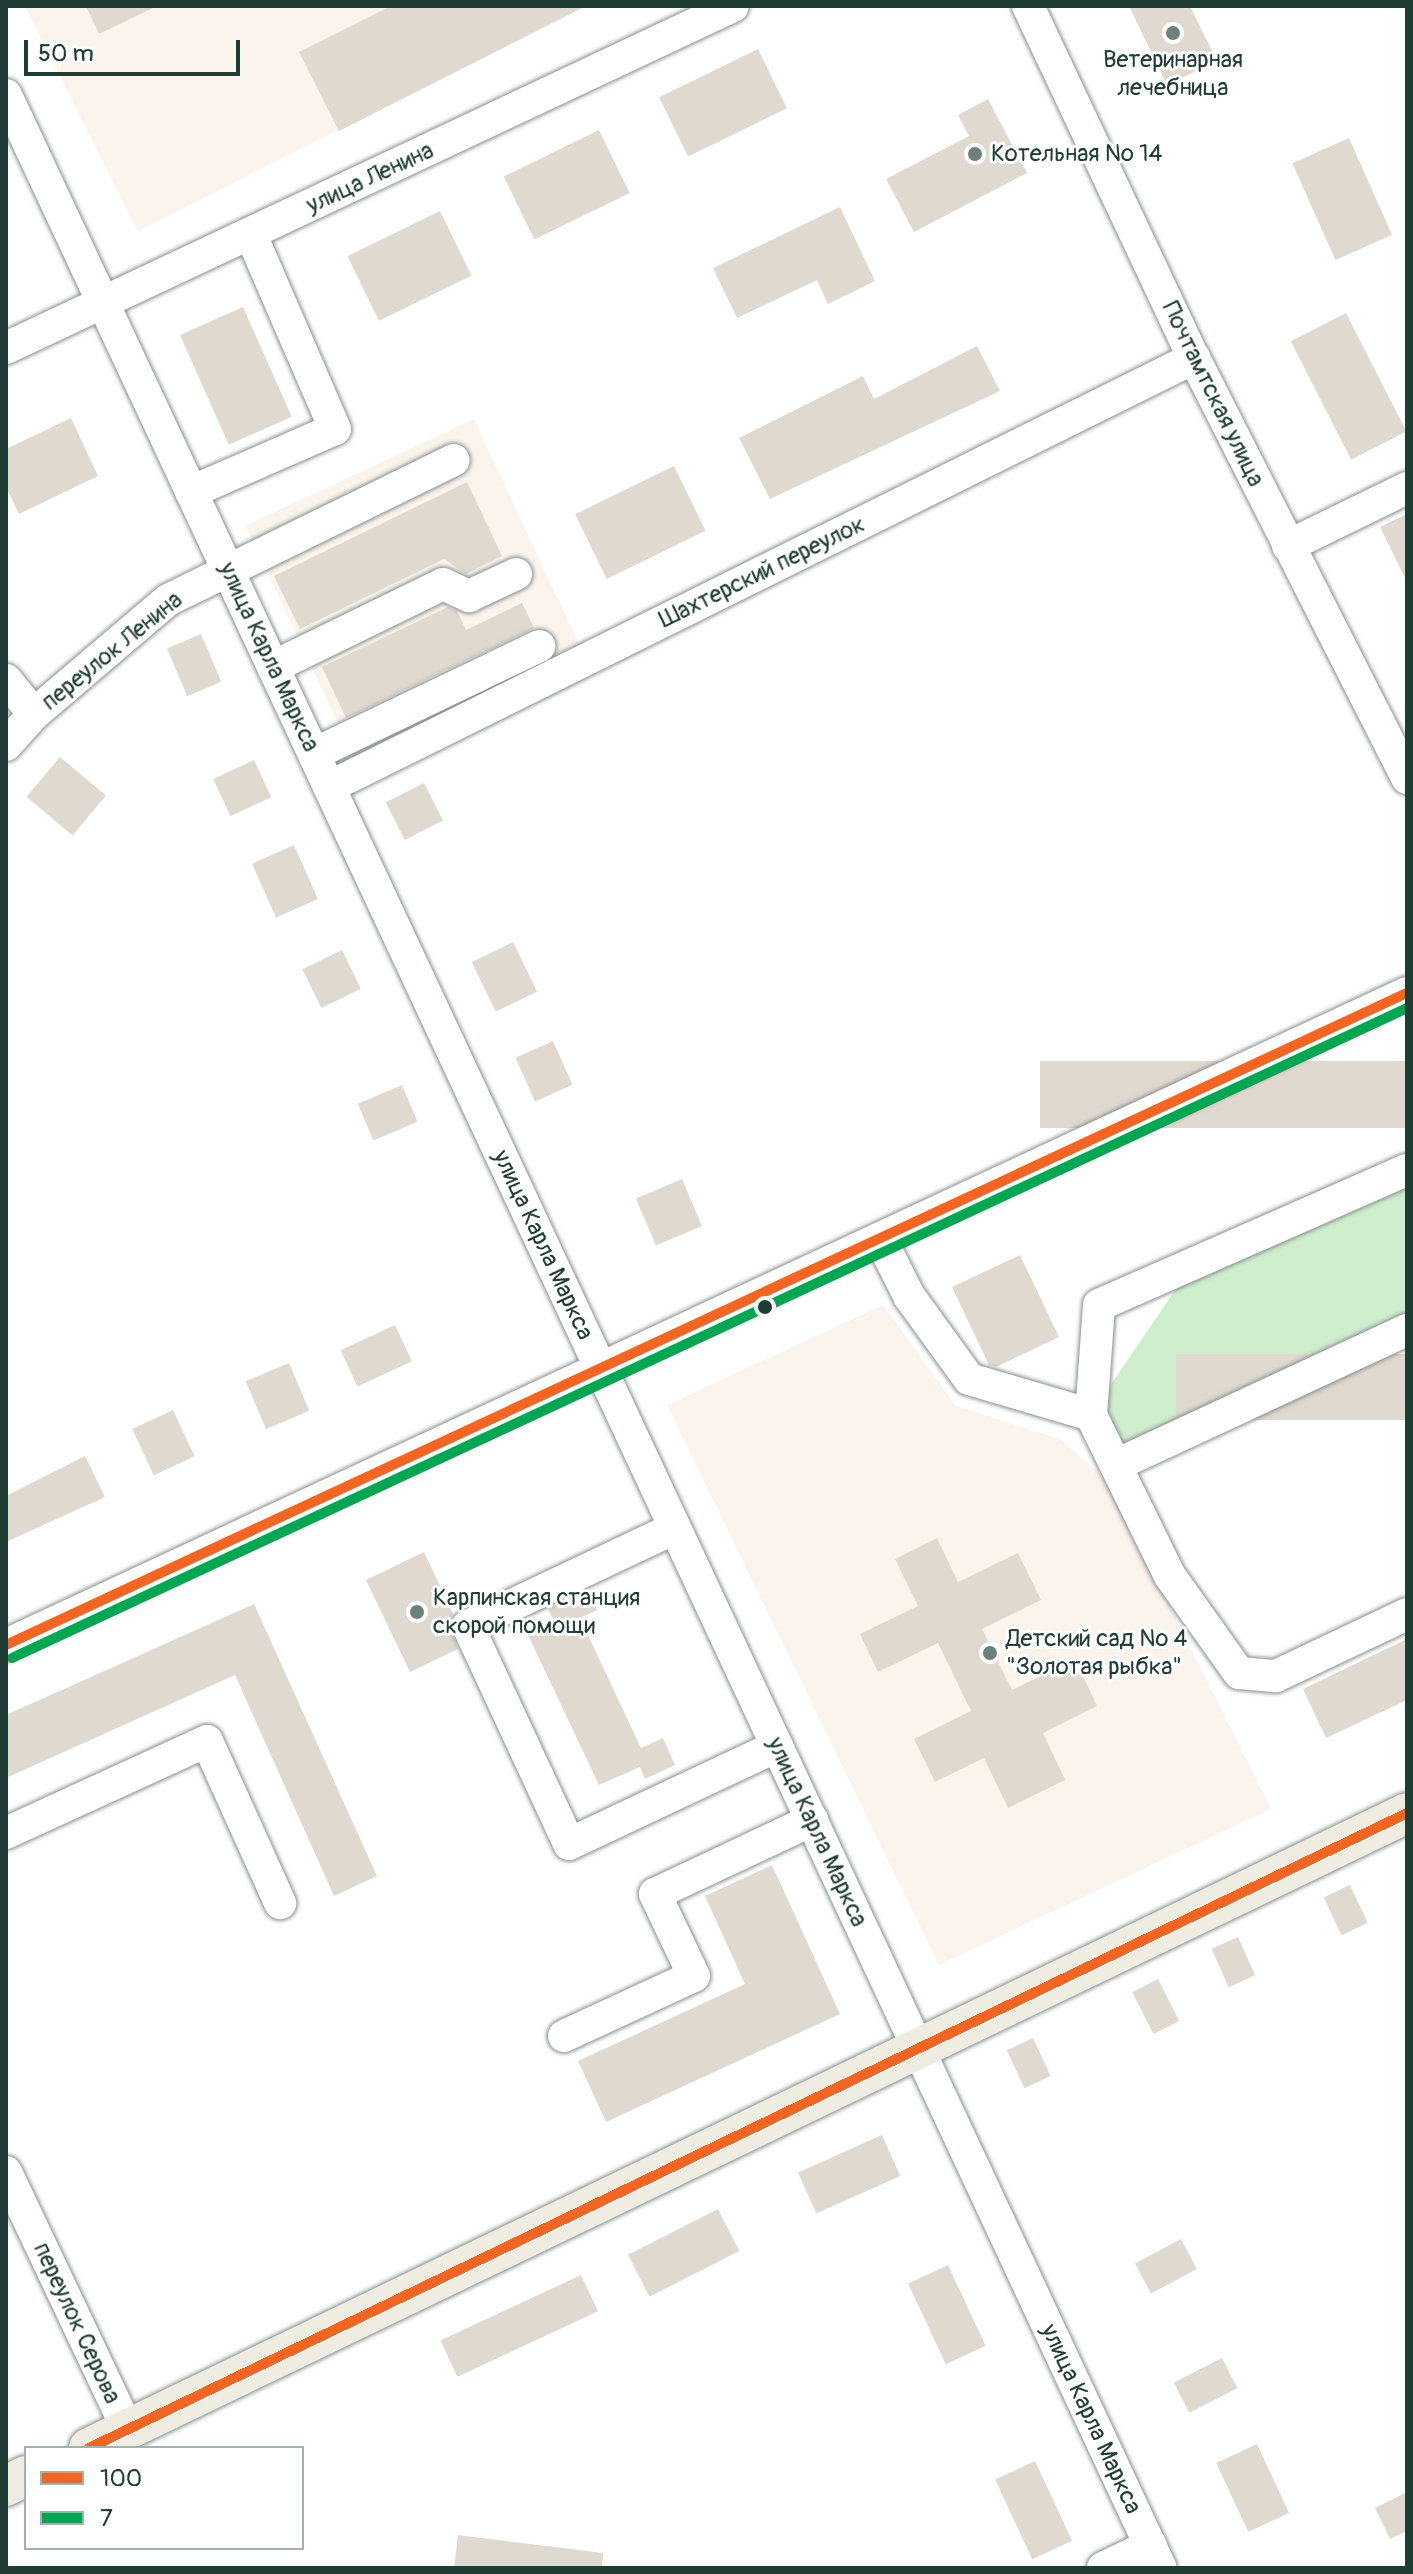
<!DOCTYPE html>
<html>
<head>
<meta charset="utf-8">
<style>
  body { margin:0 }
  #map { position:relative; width:1413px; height:2574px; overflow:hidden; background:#fff; font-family:Pangolin,sans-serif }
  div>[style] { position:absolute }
  .built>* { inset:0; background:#faf4ed; transform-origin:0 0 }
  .green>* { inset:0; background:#cfeece }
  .building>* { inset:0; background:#e0d9d0; transform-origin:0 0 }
  .roads { filter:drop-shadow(0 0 2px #898f8d) drop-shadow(0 0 2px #898f8d) }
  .minor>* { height:32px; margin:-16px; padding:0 16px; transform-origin:16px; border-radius:16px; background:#fff }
  .major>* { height:40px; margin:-20px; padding:0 20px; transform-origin:20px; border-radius:20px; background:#efede1 }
  .bus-1>* { height:10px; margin:-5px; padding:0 5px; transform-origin:5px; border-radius:5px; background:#f26522 }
  .bus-2>* { height:10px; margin:-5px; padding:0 5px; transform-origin:5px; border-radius:5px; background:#00a651 }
  .dots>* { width:22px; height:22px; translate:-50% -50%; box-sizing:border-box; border:4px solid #fff; border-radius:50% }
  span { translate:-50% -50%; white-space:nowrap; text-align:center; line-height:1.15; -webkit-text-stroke:6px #fff; paint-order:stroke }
  .poi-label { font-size:24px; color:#1f3d34 }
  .left { translate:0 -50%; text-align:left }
  .street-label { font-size:24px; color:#1f3d34 }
  .frame { position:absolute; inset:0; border:8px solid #1f3d34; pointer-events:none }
  .legend { position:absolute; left:24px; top:2446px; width:280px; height:104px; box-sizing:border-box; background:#fff; border:2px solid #a5b1ae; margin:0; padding:10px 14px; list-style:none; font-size:24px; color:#1f3d34 }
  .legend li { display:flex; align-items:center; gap:16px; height:40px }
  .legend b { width:40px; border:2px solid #a5b1ae }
  .scale { position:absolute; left:24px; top:40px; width:216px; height:36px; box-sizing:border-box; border:4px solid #1f3d34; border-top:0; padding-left:10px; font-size:24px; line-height:28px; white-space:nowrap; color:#1f3d34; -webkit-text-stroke:6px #fff; paint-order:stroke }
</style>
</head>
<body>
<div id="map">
  <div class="built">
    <i style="clip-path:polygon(25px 6px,586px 6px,138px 231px)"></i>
    <i style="left:474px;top:419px;width:258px;height:252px;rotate:65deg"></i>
    <i style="clip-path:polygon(883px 1305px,956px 1406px,1060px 1439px,1106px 1479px,1271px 1809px,939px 1965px,667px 1405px)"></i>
  </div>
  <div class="green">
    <i style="clip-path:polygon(1407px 1177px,1407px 1320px,1124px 1450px,1099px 1402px,1182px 1280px)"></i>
  </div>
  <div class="building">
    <i style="clip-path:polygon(86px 6px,157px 6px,99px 34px)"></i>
    <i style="clip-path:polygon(391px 6px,586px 6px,339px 131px,299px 52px)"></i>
    <i style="clip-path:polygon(1129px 6px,1190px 6px,1217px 61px,1167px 85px)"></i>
    <i style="left:758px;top:49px;width:66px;height:110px;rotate:64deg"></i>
    <i style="clip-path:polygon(988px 99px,1027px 173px,914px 232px,886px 179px,969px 136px,958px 115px)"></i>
    <i style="left:599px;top:130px;width:70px;height:106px;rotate:64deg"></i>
    <i style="left:1349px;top:138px;width:106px;height:62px;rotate:66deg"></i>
    <i style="clip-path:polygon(840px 207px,875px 281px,828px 304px,817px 280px,737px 318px,713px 268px)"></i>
    <i style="left:440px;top:211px;width:72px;height:103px;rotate:64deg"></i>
    <i style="left:243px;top:307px;width:120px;height:69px;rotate:66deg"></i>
    <i style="left:1346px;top:313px;width:133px;height:62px;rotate:63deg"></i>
    <i style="clip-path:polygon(977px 346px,1000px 391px,770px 499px,739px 438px,863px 376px,874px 399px)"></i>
    <i style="clip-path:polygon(71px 418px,98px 476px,19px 514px,6px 487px,6px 449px)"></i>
    <i style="left:674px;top:466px;width:72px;height:110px;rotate:64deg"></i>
    <i style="clip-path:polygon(467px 482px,502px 556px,466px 574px,444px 559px,300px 629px,274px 576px)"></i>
    <i style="clip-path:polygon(1407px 514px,1407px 582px,1380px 527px)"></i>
    <i style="clip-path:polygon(522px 603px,534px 628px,346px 718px,322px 667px,448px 607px,457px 611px,466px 630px)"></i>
    <i style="left:201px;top:634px;width:52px;height:37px;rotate:67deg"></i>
    <i style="left:60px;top:757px;width:60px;height:52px;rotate:40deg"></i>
    <i style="left:254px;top:760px;width:41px;height:45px;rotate:65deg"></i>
    <i style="left:424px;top:783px;width:42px;height:43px;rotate:63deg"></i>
    <i style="left:294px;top:845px;width:59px;height:46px;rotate:66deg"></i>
    <i style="left:513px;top:942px;width:55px;height:46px;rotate:64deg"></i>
    <i style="left:342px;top:950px;width:43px;height:44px;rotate:64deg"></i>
    <i style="left:553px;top:1041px;width:48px;height:41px;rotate:66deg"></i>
    <i style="left:1407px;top:1061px;width:67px;height:367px;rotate:90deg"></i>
    <i style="left:402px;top:1085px;width:40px;height:48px;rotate:67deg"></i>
    <i style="left:682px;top:1179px;width:51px;height:50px;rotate:67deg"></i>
    <i style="clip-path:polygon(1020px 1255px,1059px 1337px,996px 1367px,989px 1365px,952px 1287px)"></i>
    <i style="left:395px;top:1325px;width:40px;height:60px;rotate:65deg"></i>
    <i style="left:1407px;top:1354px;width:66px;height:231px;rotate:90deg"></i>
    <i style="left:289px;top:1363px;width:52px;height:47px;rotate:67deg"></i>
    <i style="left:173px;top:1410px;width:51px;height:45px;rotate:65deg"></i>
    <i style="clip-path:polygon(85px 1456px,105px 1497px,6px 1542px,6px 1496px)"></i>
    <i style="clip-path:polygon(937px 1538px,958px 1582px,1018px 1553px,1041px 1600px,982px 1629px,1012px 1690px,1075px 1659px,1097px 1706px,1043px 1733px,1065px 1780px,1008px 1808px,984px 1758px,935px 1782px,914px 1739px,971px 1711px,938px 1643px,878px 1672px,860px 1634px,918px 1606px,895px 1559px)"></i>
    <i style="clip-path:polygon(424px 1552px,453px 1614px,449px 1625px,458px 1649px,410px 1672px,366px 1580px)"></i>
    <i style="clip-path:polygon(588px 1590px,597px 1610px,580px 1618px,641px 1748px,663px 1738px,675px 1765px,645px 1779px,640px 1767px,599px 1785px,527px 1633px,554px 1621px,548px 1609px)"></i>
    <i style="clip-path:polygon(254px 1604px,377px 1876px,334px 1896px,235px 1675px,6px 1778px,6px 1715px)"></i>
    <i style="clip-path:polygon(1407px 1639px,1407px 1700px,1326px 1738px,1303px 1689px)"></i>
    <i style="clip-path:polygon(772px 1865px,840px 2014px,606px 2122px,578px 2061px,745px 1984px,705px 1896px)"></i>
    <i style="left:1350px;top:1885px;width:42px;height:29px;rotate:65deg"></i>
    <i style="left:1238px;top:1937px;width:42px;height:29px;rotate:66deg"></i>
    <i style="left:1158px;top:1979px;width:47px;height:29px;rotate:63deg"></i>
    <i style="left:1033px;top:2038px;width:42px;height:29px;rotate:65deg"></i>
    <i style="left:882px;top:2135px;width:45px;height:92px;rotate:66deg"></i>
    <i style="left:718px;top:2209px;width:47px;height:101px;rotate:63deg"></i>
    <i style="left:1181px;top:2239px;width:34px;height:52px;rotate:62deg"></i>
    <i style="left:948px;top:2265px;width:89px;height:44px;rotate:65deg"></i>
    <i style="left:581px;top:2275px;width:40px;height:155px;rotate:65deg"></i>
    <i style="left:1222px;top:2358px;width:34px;height:54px;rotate:63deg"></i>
    <i style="left:1257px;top:2444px;width:76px;height:45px;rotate:65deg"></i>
    <i style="left:1035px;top:2461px;width:88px;height:44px;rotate:65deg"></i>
    <i style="clip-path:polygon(1407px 2492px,1407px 2531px,1390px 2539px,1375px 2508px)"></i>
    <i style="clip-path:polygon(458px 2535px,603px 2553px,602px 2568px,454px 2568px)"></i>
  </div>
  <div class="roads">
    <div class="minor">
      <i style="left:1028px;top:6px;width:389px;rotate:64.8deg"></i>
      <i style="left:1194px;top:358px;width:471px;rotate:63.1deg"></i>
      <i style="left:6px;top:95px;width:2729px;rotate:64.97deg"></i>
      <i style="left:6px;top:348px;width:803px;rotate:-25.19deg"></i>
      <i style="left:191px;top:492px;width:157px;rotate:-23.6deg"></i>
      <i style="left:335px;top:429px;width:211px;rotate:-113.4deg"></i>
      <i style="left:1288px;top:546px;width:132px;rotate:-26deg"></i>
      <i style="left:273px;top:667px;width:189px;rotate:-26deg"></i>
      <i style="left:443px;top:584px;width:29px;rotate:25deg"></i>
      <i style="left:469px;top:596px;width:52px;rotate:-25.1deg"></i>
      <i style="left:6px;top:680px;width:44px;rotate:50.5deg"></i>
      <i style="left:6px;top:745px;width:42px;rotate:-47.9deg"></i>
      <i style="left:34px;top:714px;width:176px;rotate:-40.4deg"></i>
      <i style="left:168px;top:600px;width:318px;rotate:-26.1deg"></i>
      <i style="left:314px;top:754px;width:250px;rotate:-25.6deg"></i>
      <i style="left:329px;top:787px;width:966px;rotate:-26.38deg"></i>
      <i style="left:881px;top:1240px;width:63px;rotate:63.4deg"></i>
      <i style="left:909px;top:1296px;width:102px;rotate:54.1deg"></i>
      <i style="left:969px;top:1379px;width:127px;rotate:16.4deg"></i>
      <i style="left:1091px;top:1415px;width:179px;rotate:63.9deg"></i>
      <i style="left:1170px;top:1576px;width:119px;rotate:54.6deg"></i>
      <i style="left:1239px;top:1673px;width:37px;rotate:5deg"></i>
      <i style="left:1276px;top:1676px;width:145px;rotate:-25.3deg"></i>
      <i style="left:1091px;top:1415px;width:110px;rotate:-85.8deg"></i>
      <i style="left:1099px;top:1305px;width:336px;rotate:-23.7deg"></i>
      <i style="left:1116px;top:1465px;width:321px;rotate:-24.9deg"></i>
      <i style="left:675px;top:1528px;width:229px;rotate:154.7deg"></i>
      <i style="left:468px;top:1626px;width:240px;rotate:65.1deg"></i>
      <i style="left:569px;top:1844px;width:230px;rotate:-25.2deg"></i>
      <i style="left:6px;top:1645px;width:1545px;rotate:-24.96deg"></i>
      <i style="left:6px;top:1833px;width:221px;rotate:-24.6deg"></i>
      <i style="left:207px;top:1741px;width:178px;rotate:65.7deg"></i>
      <i style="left:564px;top:2036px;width:143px;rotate:-24.8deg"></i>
      <i style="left:694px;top:1976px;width:91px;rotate:-115.4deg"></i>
      <i style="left:655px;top:1894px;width:174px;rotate:-25.2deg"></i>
      <i style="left:6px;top:2172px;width:285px;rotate:64.7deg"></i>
      <i style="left:1103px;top:2568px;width:53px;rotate:-25.6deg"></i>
    </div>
    <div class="major">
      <i style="left:89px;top:2448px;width:1463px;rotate:-25.72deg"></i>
      <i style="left:6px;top:2486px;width:22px;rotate:-27deg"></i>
    </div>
  </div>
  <div class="bus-1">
    <i style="left:6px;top:1645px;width:1545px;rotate:-24.96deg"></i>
    <i style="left:89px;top:2448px;width:1463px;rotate:-25.72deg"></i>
  </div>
  <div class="bus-2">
    <i style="left:12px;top:1658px;width:1539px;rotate:-24.98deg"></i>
  </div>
  <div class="dots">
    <i style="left:1173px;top:33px;background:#6d817b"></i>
    <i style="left:975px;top:154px;background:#6d817b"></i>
    <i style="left:765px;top:1307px;background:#1f3d34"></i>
    <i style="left:417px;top:1612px;background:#6d817b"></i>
    <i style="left:990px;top:1653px;background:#6d817b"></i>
  </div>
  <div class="poi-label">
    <span style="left:1173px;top:74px">Ветеринарная<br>лечебница</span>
    <span class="left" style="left:991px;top:154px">Котельная № 14</span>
    <span class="left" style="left:433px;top:1612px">Карпинская станция<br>скорой помощи</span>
    <span class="left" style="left:1006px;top:1653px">Детский сад № 4<br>"Золотая рыбка"</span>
  </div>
  <div class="street-label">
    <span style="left:370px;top:178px;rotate:-25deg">улица Ленина</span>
    <span style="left:1213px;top:394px;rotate:64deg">Почтамтская улица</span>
    <span style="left:762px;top:572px;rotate:-26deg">Шахтерский переулок</span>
    <span style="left:112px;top:651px;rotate:-39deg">переулок Ленина</span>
    <span style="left:269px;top:657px;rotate:65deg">улица Карла Маркса</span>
    <span style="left:543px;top:1245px;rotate:65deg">улица Карла Маркса</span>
    <span style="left:817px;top:1832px;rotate:65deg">улица Карла Маркса</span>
    <span style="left:77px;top:2323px;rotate:65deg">переулок Серова</span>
    <span style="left:1091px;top:2419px;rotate:65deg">улица Карла Маркса</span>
  </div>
  <div class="frame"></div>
  <ul class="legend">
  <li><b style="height:10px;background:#f26522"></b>100</li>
  <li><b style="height:10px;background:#00a651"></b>7</li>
  </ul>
  <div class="scale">50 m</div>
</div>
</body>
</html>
